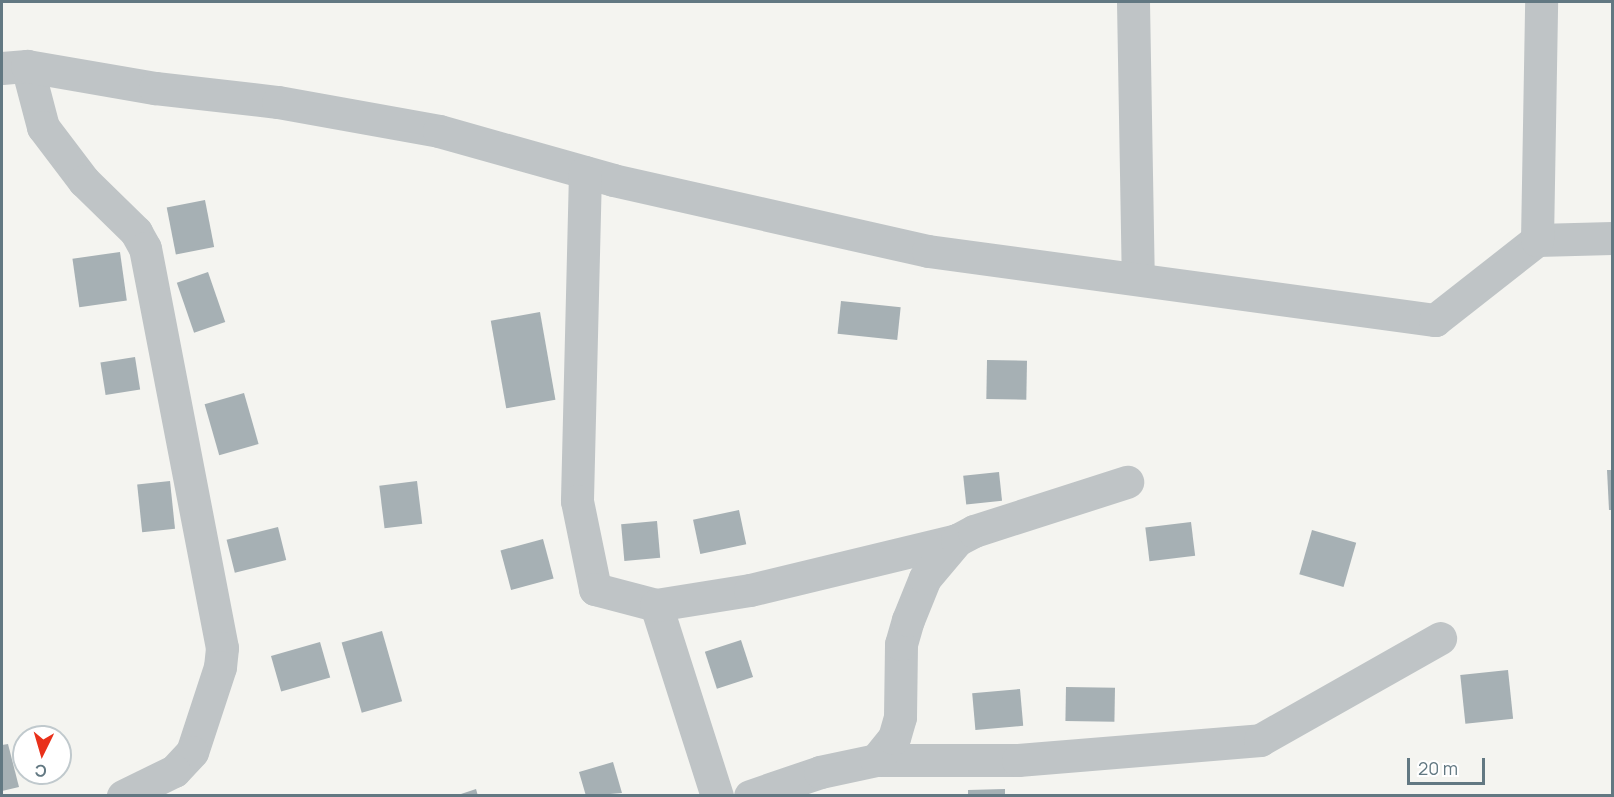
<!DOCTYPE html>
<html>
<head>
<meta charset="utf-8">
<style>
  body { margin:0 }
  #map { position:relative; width:1614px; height:797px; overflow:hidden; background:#f4f4f0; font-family:Manrope,sans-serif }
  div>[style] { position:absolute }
  .building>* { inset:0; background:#a6b0b4; transform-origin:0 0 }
  .minor>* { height:33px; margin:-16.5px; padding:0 16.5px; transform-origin:16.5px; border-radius:16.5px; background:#bfc4c6 }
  span { translate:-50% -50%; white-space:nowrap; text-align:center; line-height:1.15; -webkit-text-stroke:6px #fff; paint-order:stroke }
  .frame { position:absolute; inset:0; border:3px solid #627882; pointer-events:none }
  .north { position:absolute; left:12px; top:725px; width:60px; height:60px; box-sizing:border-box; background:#fff; border:2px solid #c0c9cd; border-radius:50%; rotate:185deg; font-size:16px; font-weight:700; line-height:24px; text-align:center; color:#627882 }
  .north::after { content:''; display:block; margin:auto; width:21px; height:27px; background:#e9311b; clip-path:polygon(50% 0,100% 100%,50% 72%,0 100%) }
  .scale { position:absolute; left:1407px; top:758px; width:78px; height:27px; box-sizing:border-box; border:3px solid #627882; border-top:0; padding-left:8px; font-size:18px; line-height:21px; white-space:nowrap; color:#627882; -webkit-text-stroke:4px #fff; paint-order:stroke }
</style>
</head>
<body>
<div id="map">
  <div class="building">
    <i style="left:205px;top:200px;width:48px;height:39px;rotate:79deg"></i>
    <i style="left:120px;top:252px;width:49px;height:48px;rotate:82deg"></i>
    <i style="left:208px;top:272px;width:53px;height:33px;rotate:71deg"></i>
    <i style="left:841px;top:301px;width:60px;height:33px;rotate:6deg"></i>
    <i style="left:540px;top:312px;width:89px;height:50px;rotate:80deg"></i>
    <i style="left:135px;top:357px;width:33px;height:35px;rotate:81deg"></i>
    <i style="left:987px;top:360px;width:40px;height:39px;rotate:1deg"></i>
    <i style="left:244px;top:393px;width:53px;height:41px;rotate:74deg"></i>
    <i style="clip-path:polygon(1607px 470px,1612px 470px,1612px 510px,1609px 510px)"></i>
    <i style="left:999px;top:472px;width:29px;height:36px;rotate:84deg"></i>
    <i style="left:170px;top:481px;width:48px;height:33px;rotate:84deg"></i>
    <i style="left:417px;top:481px;width:43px;height:38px;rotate:83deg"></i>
    <i style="left:739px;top:510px;width:35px;height:47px;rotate:78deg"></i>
    <i style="left:657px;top:521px;width:37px;height:36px;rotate:85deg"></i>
    <i style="left:1191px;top:522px;width:34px;height:46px;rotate:83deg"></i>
    <i style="left:278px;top:527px;width:34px;height:53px;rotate:76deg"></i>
    <i style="left:1312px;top:530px;width:46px;height:46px;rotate:16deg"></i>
    <i style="left:543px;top:539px;width:41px;height:44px;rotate:75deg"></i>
    <i style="left:382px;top:631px;width:73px;height:42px;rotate:74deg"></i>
    <i style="left:741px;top:640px;width:39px;height:38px;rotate:72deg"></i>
    <i style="left:320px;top:642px;width:37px;height:51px;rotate:74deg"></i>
    <i style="left:1508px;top:670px;width:49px;height:48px;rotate:84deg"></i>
    <i style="left:1066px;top:687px;width:49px;height:34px;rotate:1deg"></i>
    <i style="left:1020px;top:689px;width:37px;height:48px;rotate:85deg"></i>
    <i style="clip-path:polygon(8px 744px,19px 787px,2px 791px,2px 745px)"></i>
    <i style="clip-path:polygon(613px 762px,622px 793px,586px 796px,579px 772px)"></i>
    <i style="clip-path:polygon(476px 789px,478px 796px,458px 796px,458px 795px)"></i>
    <i style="clip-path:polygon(1005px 789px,1005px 796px,968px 796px,968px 790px)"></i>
  </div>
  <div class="minor">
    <i style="left:1133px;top:2px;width:277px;rotate:89deg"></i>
    <i style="left:27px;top:66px;width:63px;rotate:75.3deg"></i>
    <i style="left:43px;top:127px;width:68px;rotate:52.8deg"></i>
    <i style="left:84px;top:181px;width:73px;rotate:44.4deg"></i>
    <i style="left:136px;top:232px;width:18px;rotate:61deg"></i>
    <i style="left:145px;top:248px;width:407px;rotate:79.1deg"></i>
    <i style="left:222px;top:648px;width:19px;rotate:96deg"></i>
    <i style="left:220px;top:667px;width:89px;rotate:108.2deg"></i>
    <i style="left:192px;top:752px;width:26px;rotate:133deg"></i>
    <i style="left:174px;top:771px;width:57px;rotate:153.9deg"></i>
    <i style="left:2px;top:68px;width:25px;rotate:-5deg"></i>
    <i style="left:27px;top:66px;width:130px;rotate:9.8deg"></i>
    <i style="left:155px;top:88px;width:124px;rotate:6.5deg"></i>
    <i style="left:278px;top:102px;width:164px;rotate:10.2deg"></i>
    <i style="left:439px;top:131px;width:181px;rotate:15.7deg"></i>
    <i style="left:613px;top:180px;width:323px;rotate:12.7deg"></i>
    <i style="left:928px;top:251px;width:512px;rotate:7.75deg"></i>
    <i style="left:1435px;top:320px;width:130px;rotate:-38.1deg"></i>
    <i style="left:1537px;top:240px;width:75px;rotate:-1.5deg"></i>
    <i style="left:585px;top:172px;width:329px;rotate:91.4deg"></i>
    <i style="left:577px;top:501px;width:90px;rotate:78.4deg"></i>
    <i style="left:595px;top:589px;width:63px;rotate:14.7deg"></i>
    <i style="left:656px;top:605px;width:201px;rotate:72.3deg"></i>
    <i style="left:1537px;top:240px;width:238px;rotate:-89deg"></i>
    <i style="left:656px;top:605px;width:95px;rotate:-9.1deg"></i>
    <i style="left:750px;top:590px;width:213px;rotate:-13.6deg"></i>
    <i style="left:876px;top:760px;width:142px"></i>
    <i style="left:1018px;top:760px;width:243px;rotate:-4.7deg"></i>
    <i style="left:1260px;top:740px;width:207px;rotate:-29.5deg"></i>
    <i style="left:750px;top:796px;width:74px;rotate:-18.9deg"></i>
    <i style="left:820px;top:772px;width:57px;rotate:-12.1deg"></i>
    <i style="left:876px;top:760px;width:28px;rotate:-51deg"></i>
    <i style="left:894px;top:738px;width:22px;rotate:-74deg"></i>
    <i style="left:900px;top:717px;width:73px;rotate:-89.2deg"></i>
    <i style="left:901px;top:644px;width:25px;rotate:-74deg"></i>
    <i style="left:908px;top:620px;width:45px;rotate:-68deg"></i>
    <i style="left:925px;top:578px;width:50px;rotate:-49.9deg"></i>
    <i style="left:957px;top:540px;width:19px;rotate:-28deg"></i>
    <i style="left:974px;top:531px;width:161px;rotate:-17.8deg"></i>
  </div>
  <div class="frame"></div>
  <div class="north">С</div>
  <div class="scale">20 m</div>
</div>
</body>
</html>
